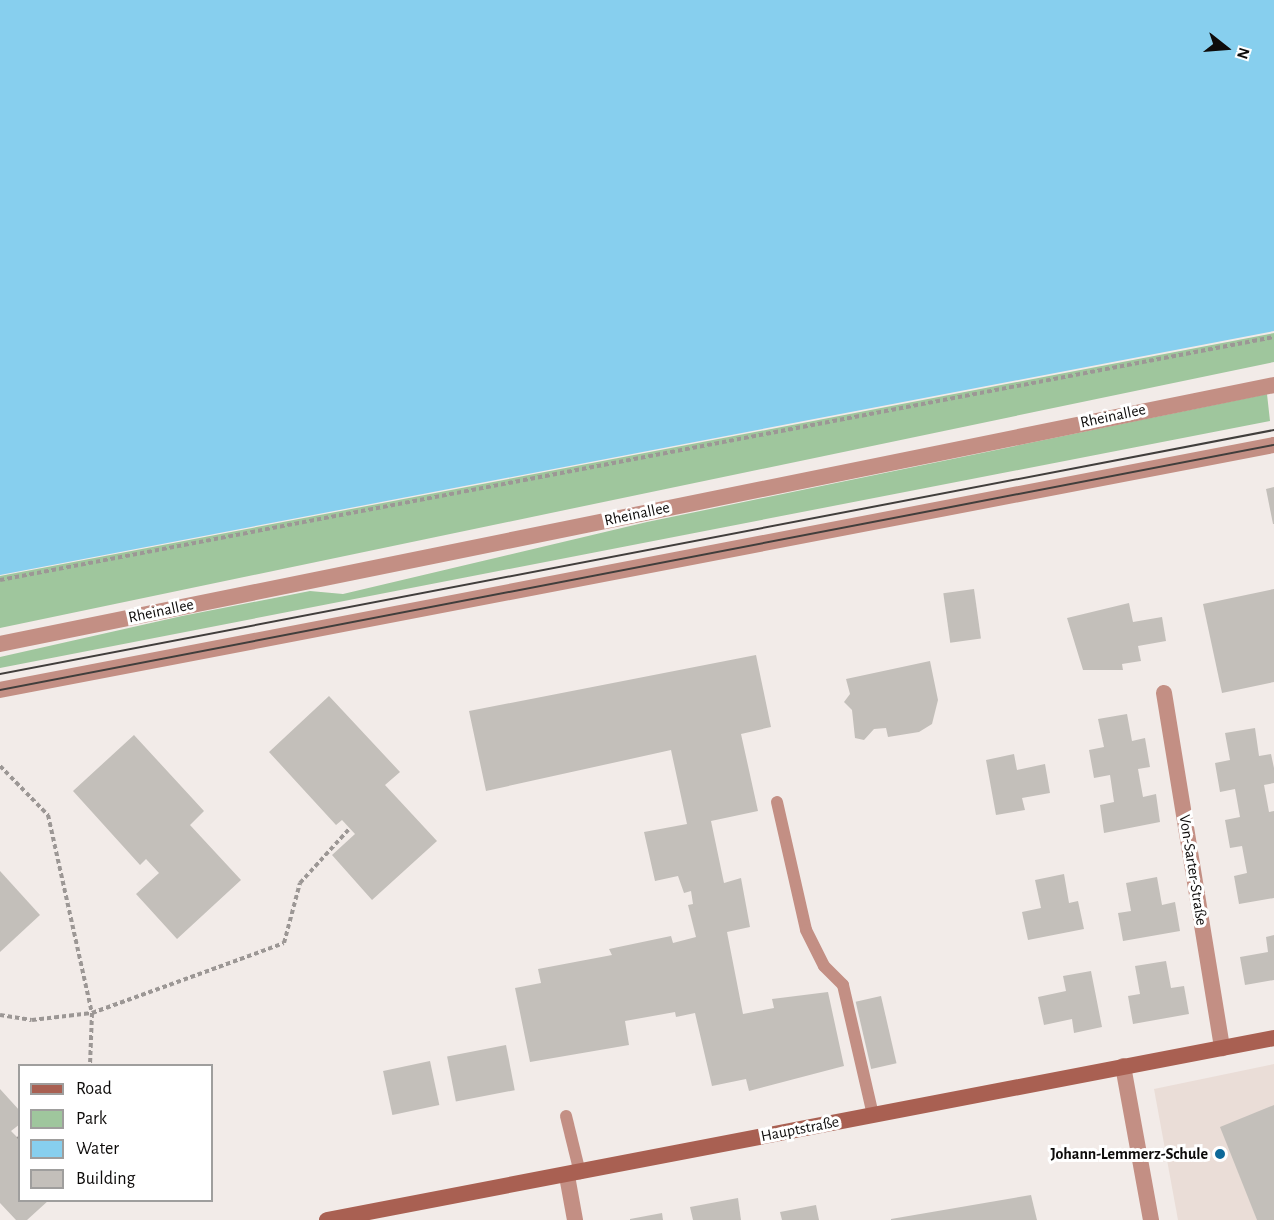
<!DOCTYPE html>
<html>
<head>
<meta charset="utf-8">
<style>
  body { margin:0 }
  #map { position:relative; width:1274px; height:1220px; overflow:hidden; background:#f2ebe8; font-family:"Alegreya Sans",sans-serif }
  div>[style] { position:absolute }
  .built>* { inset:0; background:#eaddd7 }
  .green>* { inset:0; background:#9fc69d }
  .water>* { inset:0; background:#87cfee }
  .building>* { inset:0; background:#c3bfba; transform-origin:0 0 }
  .path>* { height:4px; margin-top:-2px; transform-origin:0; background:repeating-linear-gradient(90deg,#9c9795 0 4.5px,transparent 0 7.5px) }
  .service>* { height:12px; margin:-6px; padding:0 6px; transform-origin:6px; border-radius:6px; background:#c38f84 }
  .pedestrian>* { height:16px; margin:-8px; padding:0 8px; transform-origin:8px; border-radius:8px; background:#c38f84 }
  .minor>* { height:16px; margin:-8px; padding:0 8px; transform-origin:8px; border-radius:8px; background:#c38f84 }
  .tertiary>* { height:16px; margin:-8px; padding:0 8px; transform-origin:8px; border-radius:8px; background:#c38f84 }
  .secondary>* { height:16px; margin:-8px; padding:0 8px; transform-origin:8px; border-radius:8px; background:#a96052 }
  .tram>* { height:1.5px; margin:-0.75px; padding:0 0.75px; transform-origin:0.75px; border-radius:0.75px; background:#413e3c }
  .dots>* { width:16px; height:16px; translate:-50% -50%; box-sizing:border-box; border:3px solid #fff; border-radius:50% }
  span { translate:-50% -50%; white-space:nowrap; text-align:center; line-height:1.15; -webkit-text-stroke:6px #fff; paint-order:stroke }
  .street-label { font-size:16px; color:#0e0c0b }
  .poi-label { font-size:16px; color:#0e0c0b; font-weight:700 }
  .right { translate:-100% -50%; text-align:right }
  .legend { position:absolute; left:18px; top:1064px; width:195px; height:138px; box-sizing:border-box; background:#fff; border:2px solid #9f9e9d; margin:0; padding:8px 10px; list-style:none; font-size:18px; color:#0e0c0b }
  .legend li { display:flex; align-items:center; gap:12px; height:30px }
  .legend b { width:30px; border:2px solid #9f9e9d }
  .north { position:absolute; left:1196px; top:18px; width:60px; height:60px; -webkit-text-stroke:4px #fff; paint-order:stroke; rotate:107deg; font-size:16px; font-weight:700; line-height:24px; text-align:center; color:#0e0c0b }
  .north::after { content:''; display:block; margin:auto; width:21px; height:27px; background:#0e0c0b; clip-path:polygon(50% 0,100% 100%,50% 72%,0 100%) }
</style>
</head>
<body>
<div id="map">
  <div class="built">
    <i style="clip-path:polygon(1274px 1064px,1274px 1220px,1178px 1220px,1154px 1089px)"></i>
  </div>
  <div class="green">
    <i style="clip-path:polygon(1274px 333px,1274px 362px,0 628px,0 576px)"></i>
    <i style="clip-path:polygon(1267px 394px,1270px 421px,0 668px,0 657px,182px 616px,310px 591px,343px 594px,647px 522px)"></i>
  </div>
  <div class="water">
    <i style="clip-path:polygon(0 0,1274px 0,1274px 331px,0 575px)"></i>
  </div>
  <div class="building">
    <i style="clip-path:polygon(1274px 487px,1274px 524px,1273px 524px,1266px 489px)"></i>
    <i style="left:974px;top:589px;width:50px;height:31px;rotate:82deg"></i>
    <i style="clip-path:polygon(1274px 589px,1274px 682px,1222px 693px,1203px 604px)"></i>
    <i style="clip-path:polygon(1129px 603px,1133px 622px,1162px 617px,1166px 641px,1138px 646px,1141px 661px,1122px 664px,1123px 670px,1083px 670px,1067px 618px)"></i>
    <i style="clip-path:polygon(756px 655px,771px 727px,741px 734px,758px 811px,711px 821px,724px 883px,741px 878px,750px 927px,727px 932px,743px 1014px,774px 1008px,772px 999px,828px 992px,844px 1066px,749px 1091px,746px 1079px,712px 1086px,695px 1013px,676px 1017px,675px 1012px,625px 1021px,629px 1045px,530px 1062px,515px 988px,541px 983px,538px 969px,612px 955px,609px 949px,671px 936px,673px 943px,696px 937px,688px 905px,693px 904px,691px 891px,684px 893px,678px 876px,655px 881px,644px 832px,687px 824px,671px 750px,486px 791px,469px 711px)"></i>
    <i style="clip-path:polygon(930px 661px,938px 700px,932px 724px,919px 732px,888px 737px,886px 728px,874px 729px,864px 740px,855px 738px,852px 710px,844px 702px,850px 694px,846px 679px)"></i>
    <i style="clip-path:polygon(329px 696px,400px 772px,385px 785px,437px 841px,372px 900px,332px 855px,355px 834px,342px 820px,336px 825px,269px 752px)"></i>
    <i style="clip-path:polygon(1127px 714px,1132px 741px,1145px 738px,1150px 767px,1138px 769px,1143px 797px,1156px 794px,1160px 822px,1104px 833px,1100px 805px,1114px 802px,1110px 775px,1094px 778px,1089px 750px,1104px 747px,1098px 719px)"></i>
    <i style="clip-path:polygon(1255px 728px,1259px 756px,1271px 754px,1274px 768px,1274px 783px,1264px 785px,1269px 812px,1274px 811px,1274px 898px,1239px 904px,1234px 876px,1247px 873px,1242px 846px,1230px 848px,1225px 820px,1240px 817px,1235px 789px,1220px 792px,1215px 763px,1230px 760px,1225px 733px)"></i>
    <i style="clip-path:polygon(134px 735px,204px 811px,190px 825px,241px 880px,177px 939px,136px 894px,159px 873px,146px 859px,140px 865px,73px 791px)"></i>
    <i style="clip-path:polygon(1014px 754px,1017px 770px,1045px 764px,1050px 793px,1022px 798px,1025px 810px,996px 815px,986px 760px)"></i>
    <i style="clip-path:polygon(0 871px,40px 915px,0 952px)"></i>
    <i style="clip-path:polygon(1064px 874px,1069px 903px,1078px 901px,1084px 929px,1028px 940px,1022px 912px,1041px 908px,1035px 880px)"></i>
    <i style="clip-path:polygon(1157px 877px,1162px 905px,1175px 902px,1180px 931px,1123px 941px,1118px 913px,1131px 911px,1126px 883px)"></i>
    <i style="clip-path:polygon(1274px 935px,1274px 980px,1245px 985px,1240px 957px,1268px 952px,1266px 937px)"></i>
    <i style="clip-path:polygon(1166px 961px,1171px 988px,1184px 986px,1189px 1014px,1133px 1024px,1128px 996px,1140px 994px,1135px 966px)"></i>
    <i style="clip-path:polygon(1091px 971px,1102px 1027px,1074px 1033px,1072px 1019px,1044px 1025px,1038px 997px,1066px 991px,1063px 976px)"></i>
    <i style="left:881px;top:996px;width:69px;height:26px;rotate:77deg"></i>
    <i style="left:506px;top:1045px;width:46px;height:60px;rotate:79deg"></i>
    <i style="left:430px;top:1061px;width:45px;height:48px;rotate:78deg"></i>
    <i style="clip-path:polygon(0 1089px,20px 1111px,20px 1124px,11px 1131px,20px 1140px,20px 1200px,49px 1200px,27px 1220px,16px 1220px,0 1203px)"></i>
    <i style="clip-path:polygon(1274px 1105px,1274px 1220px,1257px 1220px,1220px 1127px)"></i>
    <i style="clip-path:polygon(1031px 1195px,1037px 1220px,891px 1220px,891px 1219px)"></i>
    <i style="clip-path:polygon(738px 1198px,741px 1220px,693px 1220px,690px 1207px)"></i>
    <i style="clip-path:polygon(816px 1205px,819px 1220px,782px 1220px,780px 1212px)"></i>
    <i style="clip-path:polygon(662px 1213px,663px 1220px,630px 1220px,630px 1219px)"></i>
  </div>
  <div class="path">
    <i style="left:0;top:580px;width:1297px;rotate:-10.8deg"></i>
    <i style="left:0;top:766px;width:69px;rotate:45.6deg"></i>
    <i style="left:48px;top:815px;width:203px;rotate:77.5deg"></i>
    <i style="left:92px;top:1013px;width:53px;rotate:92.2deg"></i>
    <i style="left:0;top:1015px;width:32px;rotate:9deg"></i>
    <i style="left:32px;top:1020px;width:60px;rotate:-6.7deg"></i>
    <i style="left:92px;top:1013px;width:204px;rotate:-20deg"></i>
    <i style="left:284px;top:943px;width:62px;rotate:-75.1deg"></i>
    <i style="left:300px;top:883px;width:74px;rotate:-47.7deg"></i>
    <i style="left:18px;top:1139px;width:3px;rotate:-45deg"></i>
  </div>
  <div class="service">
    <i style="left:777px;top:802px;width:131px;rotate:77.2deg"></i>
    <i style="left:806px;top:930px;width:40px;rotate:63.4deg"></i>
    <i style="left:824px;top:966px;width:27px;rotate:45deg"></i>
    <i style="left:843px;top:985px;width:133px;rotate:77deg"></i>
    <i style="left:566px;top:1116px;width:59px;rotate:76.2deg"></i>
  </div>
  <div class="pedestrian">
    <i style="left:0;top:644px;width:1300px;rotate:-11.49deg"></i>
  </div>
  <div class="minor">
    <i style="left:0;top:690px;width:1297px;rotate:-10.89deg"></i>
    <i style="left:1164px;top:693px;width:360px;rotate:80.7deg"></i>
    <i style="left:567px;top:1176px;width:45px;rotate:79.7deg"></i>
  </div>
  <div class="tertiary">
    <i style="left:1123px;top:1066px;width:157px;rotate:79.7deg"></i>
  </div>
  <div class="secondary">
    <i style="left:327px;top:1220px;width:964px;rotate:-10.88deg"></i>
  </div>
  <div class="tram">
    <i style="left:0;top:674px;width:1297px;rotate:-10.84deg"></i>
    <i style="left:0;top:690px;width:1297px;rotate:-10.89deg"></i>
  </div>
  <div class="dots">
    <i style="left:1220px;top:1154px;background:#0e6999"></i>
  </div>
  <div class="street-label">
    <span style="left:1113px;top:416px;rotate:-12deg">Rheinallee</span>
    <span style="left:637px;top:514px;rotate:-12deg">Rheinallee</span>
    <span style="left:161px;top:611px;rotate:-12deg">Rheinallee</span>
    <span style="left:1193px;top:870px;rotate:81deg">Von-Sarter-Straße</span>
    <span style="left:800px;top:1129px;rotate:-11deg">Hauptstraße</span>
  </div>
  <div class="poi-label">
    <span class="right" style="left:1208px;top:1154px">Johann-Lemmerz-Schule</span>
  </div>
  <ul class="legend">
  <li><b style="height:8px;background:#a96052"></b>Road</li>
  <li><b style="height:16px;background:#9fc69d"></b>Park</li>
  <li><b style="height:16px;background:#87cfee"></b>Water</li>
  <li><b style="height:16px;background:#c3bfba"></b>Building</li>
  </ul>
  <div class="north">N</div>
</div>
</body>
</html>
